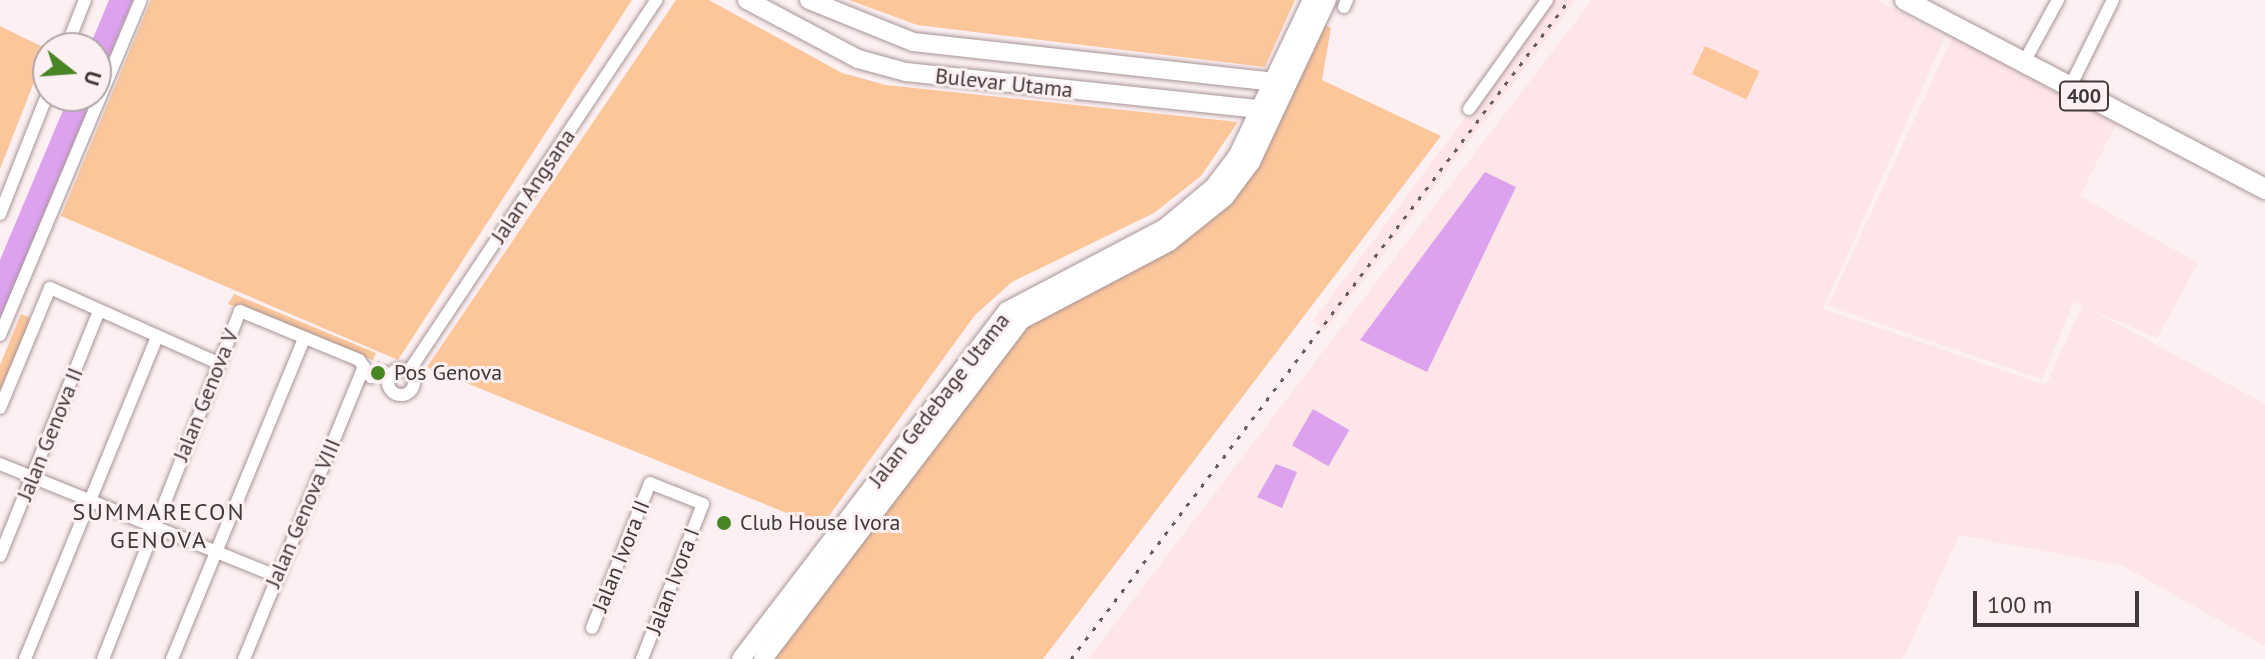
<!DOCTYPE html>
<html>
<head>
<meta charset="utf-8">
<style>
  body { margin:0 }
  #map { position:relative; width:2265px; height:659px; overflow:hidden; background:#fdf0f2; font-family:"PT Sans",sans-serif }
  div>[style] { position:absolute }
  .built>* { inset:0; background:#fde5e8 }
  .green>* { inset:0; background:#fcc69b; transform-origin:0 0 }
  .water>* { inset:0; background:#dca2ee; transform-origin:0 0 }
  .street-tunnel>* { height:12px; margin-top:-6px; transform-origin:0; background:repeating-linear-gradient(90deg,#d7cbcd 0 12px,transparent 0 18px) }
  .roads { filter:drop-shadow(0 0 2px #a79496) drop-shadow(0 0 2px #a79496) }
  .street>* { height:12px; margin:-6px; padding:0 6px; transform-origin:6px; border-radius:6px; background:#fff }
  .street>.ring { margin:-6px; padding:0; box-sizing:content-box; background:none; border:12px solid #fff; border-radius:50% }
  .secondary>* { height:18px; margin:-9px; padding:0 9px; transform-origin:9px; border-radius:9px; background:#fff }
  .primary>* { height:20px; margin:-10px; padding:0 10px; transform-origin:10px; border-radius:10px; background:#fff }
  .rail>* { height:3px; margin-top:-1.5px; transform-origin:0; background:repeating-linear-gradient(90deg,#665d5e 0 4px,transparent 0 12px) }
  .dots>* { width:22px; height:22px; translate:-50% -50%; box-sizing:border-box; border:4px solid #fdf0f2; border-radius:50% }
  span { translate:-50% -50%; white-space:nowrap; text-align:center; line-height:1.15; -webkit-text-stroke:6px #fdf0f2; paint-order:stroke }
  .shield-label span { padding:2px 6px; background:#fdf0f2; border:2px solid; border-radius:6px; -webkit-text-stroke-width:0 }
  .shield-label { font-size:20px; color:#413839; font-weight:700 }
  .street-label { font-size:22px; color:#413839 }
  .poi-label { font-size:22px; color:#413839 }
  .left { translate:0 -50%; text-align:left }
  .neighbourhood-label { font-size:24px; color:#413839; letter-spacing:2px }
  .north { position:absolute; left:32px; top:32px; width:80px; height:80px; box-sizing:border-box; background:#fdf0f2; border:2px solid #b2a6a8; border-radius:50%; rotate:107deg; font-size:22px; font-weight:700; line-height:32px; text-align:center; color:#413839 }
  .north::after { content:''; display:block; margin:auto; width:28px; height:36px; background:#488524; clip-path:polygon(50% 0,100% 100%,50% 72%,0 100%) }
  .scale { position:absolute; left:1973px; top:591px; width:166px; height:36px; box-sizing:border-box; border:4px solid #413839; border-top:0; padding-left:10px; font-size:24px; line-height:28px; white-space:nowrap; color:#413839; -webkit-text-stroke:6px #fdf0f2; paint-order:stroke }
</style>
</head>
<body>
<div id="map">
  <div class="built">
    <i style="clip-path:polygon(1554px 0,1576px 0,1325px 331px,1313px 321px)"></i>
    <i style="clip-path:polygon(1592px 0,1878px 0,1945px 37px,1823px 309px,2046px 385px,2082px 306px,2074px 301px,2042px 379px,1828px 306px,1953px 36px,2116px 124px,2080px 196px,2198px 263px,2157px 338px,2090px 309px,2265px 404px,2265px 646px,2123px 566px,1959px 535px,1903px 659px,1088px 659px)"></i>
  </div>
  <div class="green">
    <i style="clip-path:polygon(151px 0,632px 0,398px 360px,61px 216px)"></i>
    <i style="clip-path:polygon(676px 0,709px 0,842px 73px,886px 85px,1238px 122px,1201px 176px,1154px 213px,1012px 282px,975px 315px,821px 527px,427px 367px)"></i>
    <i style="clip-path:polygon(849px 0,1295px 0,1265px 67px,917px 25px)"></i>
    <i style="clip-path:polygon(1324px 24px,1331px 28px,1322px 80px,1441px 136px,1043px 659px,770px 659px,979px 377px,1038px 315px,1172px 248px)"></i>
    <i style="clip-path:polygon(0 26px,47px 49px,0 169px)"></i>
    <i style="left:1705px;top:46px;width:60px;height:31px;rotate:25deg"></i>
    <i style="clip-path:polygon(234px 294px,376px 353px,373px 360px,228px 304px)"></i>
    <i style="clip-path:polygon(21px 314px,33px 319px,0 398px,0 365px)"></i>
  </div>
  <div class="water">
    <i style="clip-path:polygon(109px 0,133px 0,96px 89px,96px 48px,89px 48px)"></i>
    <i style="clip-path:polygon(69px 96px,93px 96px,0 320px,0 260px)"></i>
    <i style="clip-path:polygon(1485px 172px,1516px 187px,1427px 372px,1360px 340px)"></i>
    <i style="left:1313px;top:409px;width:42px;height:42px;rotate:30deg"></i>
    <i style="clip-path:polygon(1276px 464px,1297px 472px,1282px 508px,1257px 497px)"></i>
  </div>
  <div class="street-tunnel">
    <i style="left:375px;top:366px;width:12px;rotate:20deg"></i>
  </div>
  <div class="roads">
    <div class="street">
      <i style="left:1344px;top:7px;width:8px;rotate:-67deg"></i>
      <i style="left:66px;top:48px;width:52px;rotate:-68.4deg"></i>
      <i style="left:2023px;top:64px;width:73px;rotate:-61.3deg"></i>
      <i style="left:2069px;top:89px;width:99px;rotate:-63.7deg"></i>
      <i style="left:1469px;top:109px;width:134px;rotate:-54.4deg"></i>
      <i style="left:0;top:214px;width:130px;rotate:-68.4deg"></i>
      <i style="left:0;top:335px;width:363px;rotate:-67.2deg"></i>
      <i class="ring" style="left:388px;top:369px;width:14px;height:14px"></i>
      <i style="left:409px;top:371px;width:446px;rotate:-56.3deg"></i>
      <i style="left:0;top:408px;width:130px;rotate:-67.4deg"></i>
      <i style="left:50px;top:288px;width:184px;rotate:24.1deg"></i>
      <i style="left:0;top:464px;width:298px;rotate:22.1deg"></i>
      <i style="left:0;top:556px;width:264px;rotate:-68deg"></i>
      <i style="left:592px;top:628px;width:156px;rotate:-68.2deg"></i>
      <i style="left:650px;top:483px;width:57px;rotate:21.6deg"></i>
      <i style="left:703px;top:504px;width:167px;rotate:111.5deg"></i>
      <i style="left:25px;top:659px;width:348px;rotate:-67.7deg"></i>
      <i style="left:103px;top:659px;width:374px;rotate:-68.5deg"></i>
      <i style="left:240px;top:311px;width:129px;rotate:22.4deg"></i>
      <i style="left:359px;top:360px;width:21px;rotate:55deg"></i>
      <i style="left:172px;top:659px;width:346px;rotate:-67.6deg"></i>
      <i style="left:244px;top:659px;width:316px;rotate:-67.7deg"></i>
    </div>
    <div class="secondary">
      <i style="left:747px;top:0;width:126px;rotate:28deg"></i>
      <i style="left:858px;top:59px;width:50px;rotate:15.2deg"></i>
      <i style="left:906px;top:72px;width:365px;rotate:6deg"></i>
      <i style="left:809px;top:0;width:112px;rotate:22deg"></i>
      <i style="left:913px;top:42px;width:371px;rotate:6.3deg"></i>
      <i style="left:741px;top:659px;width:438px;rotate:-52.6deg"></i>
      <i style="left:1007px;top:311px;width:178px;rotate:-27.7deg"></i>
      <i style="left:1165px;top:228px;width:64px;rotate:-39.9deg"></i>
      <i style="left:1214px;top:187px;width:38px;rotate:-53deg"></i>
      <i style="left:1237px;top:157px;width:174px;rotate:-64.5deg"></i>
      <i style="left:763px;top:659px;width:426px;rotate:-52.7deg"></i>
      <i style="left:1021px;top:320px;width:167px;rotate:-27.8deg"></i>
      <i style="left:1169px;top:242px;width:72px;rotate:-38.8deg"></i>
      <i style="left:1225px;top:197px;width:44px;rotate:-53.4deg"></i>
      <i style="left:1251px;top:162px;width:179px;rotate:-64.9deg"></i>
    </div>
    <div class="primary">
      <i style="left:1905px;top:0;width:407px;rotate:27.7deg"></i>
    </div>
  </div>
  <div class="rail">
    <i style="left:1071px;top:659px;width:826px;rotate:-52.92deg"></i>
  </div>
  <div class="dots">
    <i style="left:378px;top:373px;background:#488524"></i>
    <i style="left:724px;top:523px;background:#488524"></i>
  </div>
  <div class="shield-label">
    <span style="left:2084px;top:96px">400</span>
  </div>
  <div class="street-label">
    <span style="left:1004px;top:83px;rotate:6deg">Bulevar Utama</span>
    <span style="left:533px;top:186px;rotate:-56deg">Jalan Angsana</span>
    <span style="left:206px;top:395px;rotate:-68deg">Jalan Genova V</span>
    <span style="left:939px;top:400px;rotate:-52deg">Jalan Gedebage Utama</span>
    <span style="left:50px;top:434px;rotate:-68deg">Jalan Genova II</span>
    <span style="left:303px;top:513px;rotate:-67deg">Jalan Genova VIII</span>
    <span style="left:621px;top:556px;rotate:-68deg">Jalan Ivora II</span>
    <span style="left:673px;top:581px;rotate:-69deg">Jalan Ivora I</span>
  </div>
  <div class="poi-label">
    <span class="left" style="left:394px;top:373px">Pos Genova</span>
    <span class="left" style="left:740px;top:523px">Club House Ivora</span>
  </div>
  <div class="neighbourhood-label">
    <span style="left:159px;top:526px">SUMMARECON<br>GENOVA</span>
  </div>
  <div class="north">U</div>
  <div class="scale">100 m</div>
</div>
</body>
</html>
